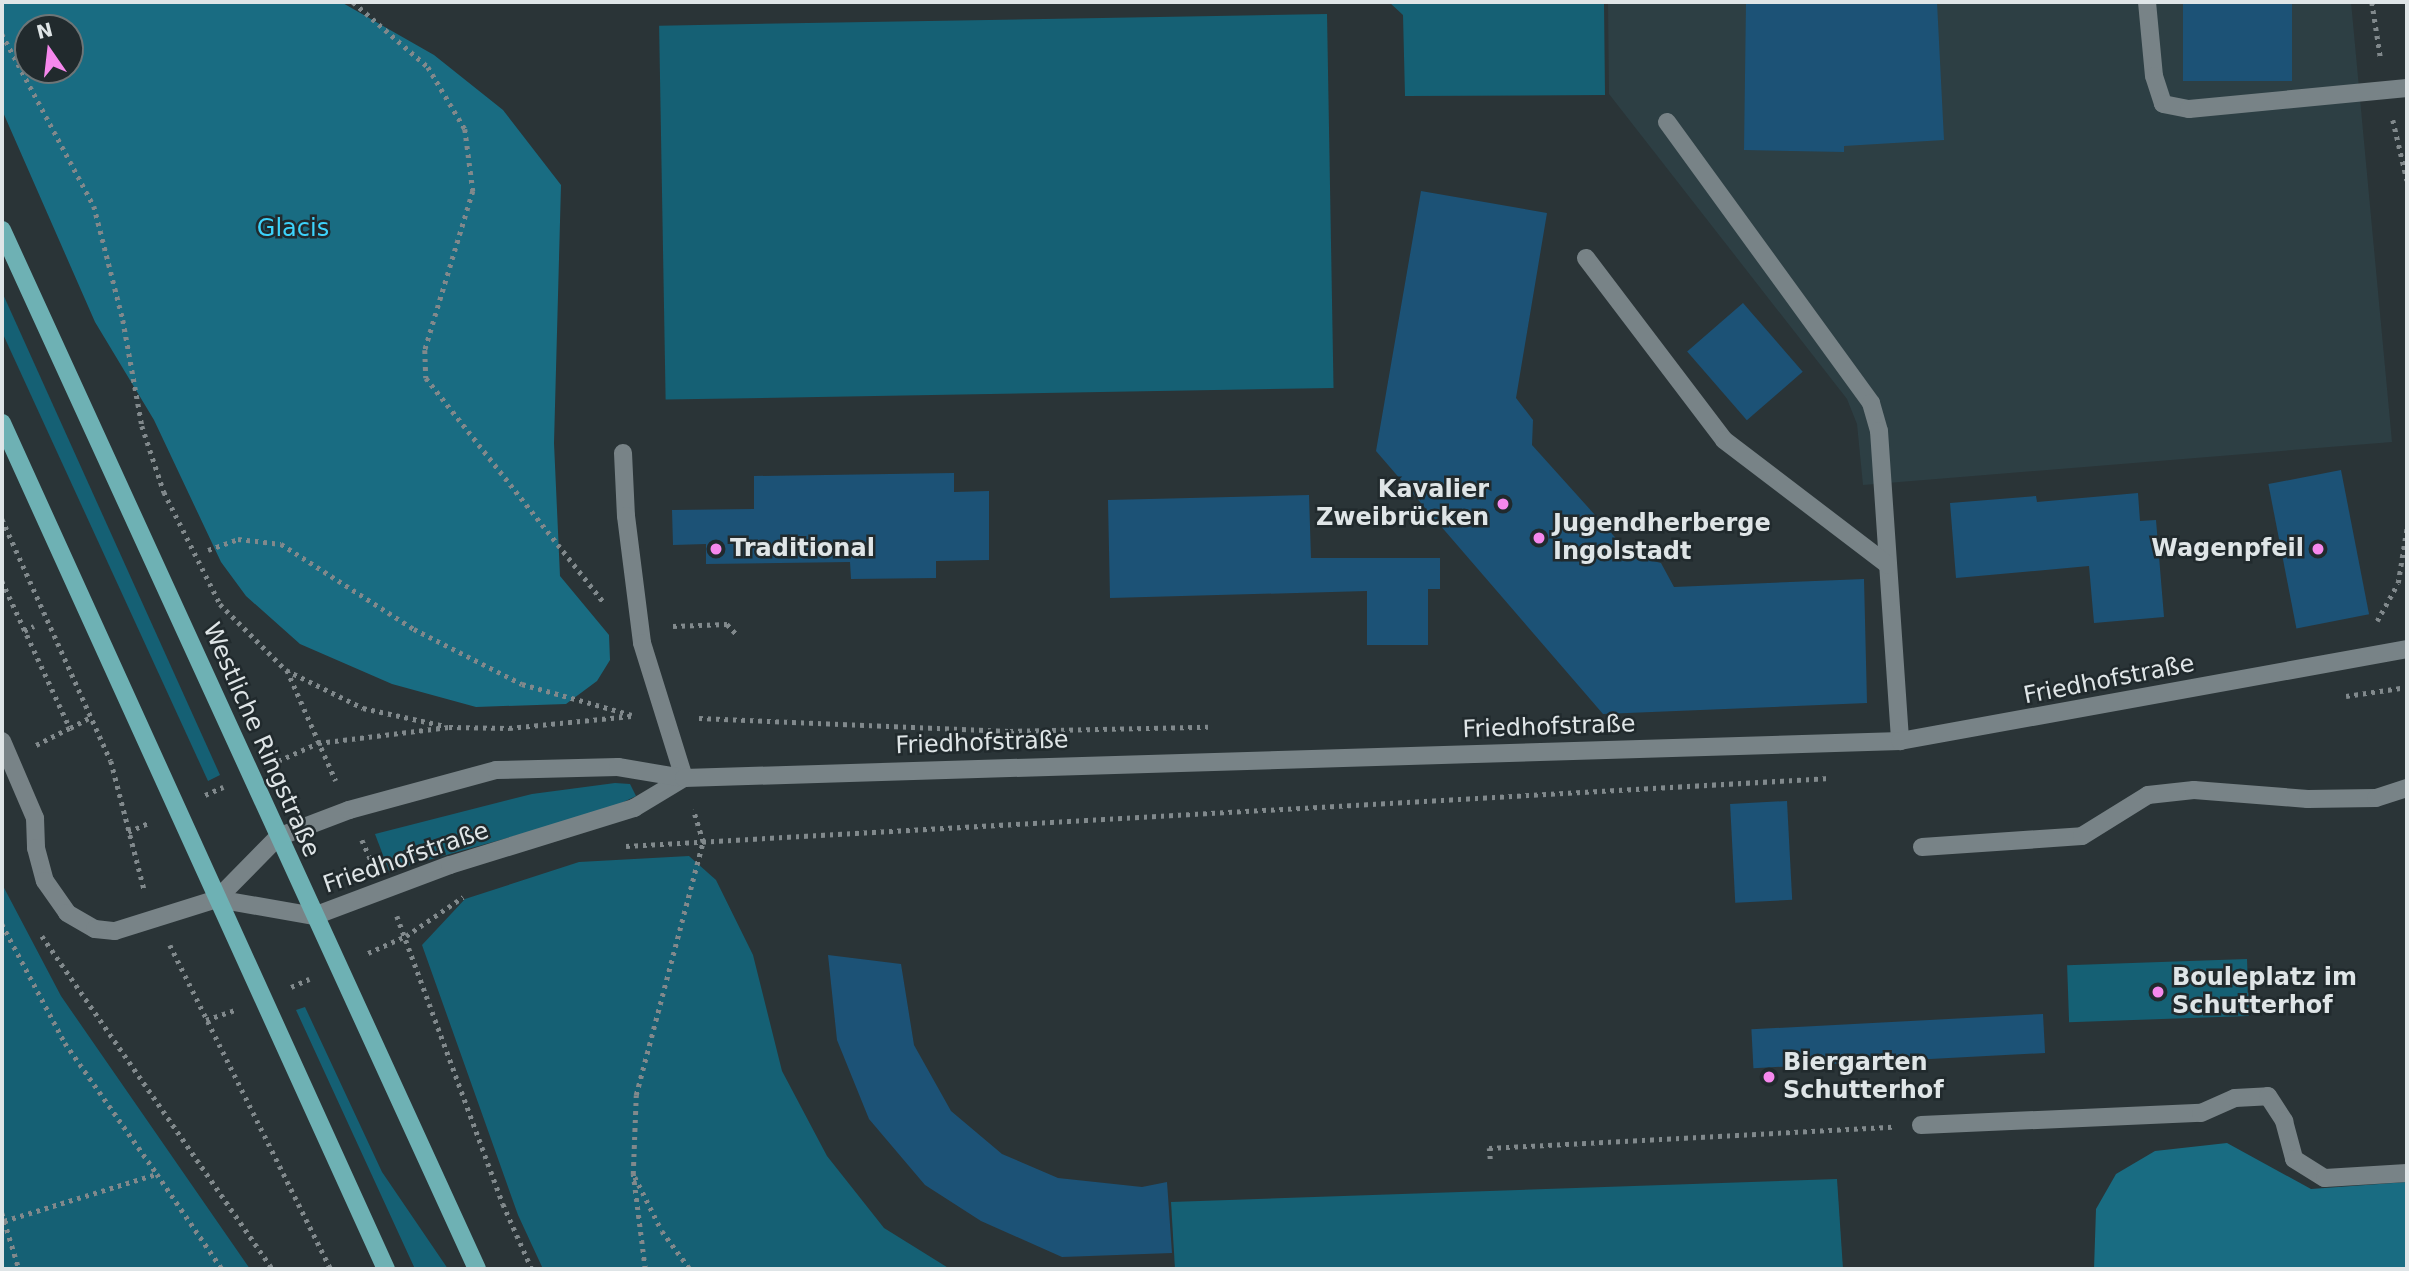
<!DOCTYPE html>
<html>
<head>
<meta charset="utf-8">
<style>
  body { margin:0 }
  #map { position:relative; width:2409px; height:1271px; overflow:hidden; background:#2a3437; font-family:"DejaVu Sans",sans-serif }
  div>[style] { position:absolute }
  .built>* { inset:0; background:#2d3f44 }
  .green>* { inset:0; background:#156074; transform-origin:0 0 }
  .forest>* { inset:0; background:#196c82 }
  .building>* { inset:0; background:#1c5276; transform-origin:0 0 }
  .path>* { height:4.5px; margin-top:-2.25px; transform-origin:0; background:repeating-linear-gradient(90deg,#81898c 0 3.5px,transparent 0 8.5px) }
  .minor>* { height:18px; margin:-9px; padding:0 9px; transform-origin:9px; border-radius:9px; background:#788387 }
  .major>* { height:18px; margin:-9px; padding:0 9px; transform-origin:9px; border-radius:9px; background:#6eb1b4 }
  .dots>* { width:19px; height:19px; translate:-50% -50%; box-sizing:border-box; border:4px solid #212a2d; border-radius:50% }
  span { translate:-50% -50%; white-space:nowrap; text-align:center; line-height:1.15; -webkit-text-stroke:5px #212a2d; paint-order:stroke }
  .park-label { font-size:24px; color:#3dd3fb }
  .poi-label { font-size:24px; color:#dfe5e7; font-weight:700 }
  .right { translate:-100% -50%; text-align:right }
  .left { translate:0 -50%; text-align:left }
  .street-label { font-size:24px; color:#dfe5e7 }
  .frame { position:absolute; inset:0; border:4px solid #dfe5e7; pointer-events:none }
  .north { position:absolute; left:14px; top:14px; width:70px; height:70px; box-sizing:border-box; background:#212a2d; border:2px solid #6d7577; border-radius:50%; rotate:346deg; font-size:19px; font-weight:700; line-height:28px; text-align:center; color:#dfe5e7 }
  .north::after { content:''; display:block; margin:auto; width:24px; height:32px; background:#f688ed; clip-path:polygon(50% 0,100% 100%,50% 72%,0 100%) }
</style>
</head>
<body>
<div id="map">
  <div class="built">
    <i style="clip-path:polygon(1608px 2px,2351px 2px,2392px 442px,1863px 485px,1857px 424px,1847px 399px,1609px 94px)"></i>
  </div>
  <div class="green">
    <i style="clip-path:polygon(1389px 2px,1604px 2px,1605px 95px,1405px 96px,1403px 15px)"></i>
    <i style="left:1327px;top:14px;width:374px;height:668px;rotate:89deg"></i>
    <i style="clip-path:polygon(2px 292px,220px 775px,208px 781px,2px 332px)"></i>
    <i style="clip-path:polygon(615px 783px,630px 784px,636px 796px,607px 810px,389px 871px,375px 834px,532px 794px)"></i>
    <i style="clip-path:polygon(689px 856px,716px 880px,753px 955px,782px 1071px,827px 1156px,884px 1228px,950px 1269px,543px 1269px,518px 1215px,422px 945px,465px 899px,579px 862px)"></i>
    <i style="clip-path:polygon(2px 884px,61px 996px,250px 1269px,2px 1269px)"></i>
    <i style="left:2247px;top:959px;width:57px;height:180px;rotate:88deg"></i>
    <i style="clip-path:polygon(305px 1007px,382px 1172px,448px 1269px,415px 1269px,296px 1010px)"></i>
    <i style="clip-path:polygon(1837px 1179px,1843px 1269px,1175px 1269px,1171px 1202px)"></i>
  </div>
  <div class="forest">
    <i style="clip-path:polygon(evenodd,2px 2px,341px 2px,434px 55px,503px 110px,561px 185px,554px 443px,560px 576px,609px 635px,610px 660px,597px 681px,566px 704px,476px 707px,392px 684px,300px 644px,246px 596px,221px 562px,154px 420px,95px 322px,2px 110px,2px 2px,28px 28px,70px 28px,70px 70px,28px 70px,28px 28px)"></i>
    <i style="clip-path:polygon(2227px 1143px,2311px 1189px,2407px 1182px,2407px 1269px,2094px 1269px,2096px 1209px,2116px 1174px,2155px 1151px)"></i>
  </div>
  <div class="building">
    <i style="clip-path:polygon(1746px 2px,1937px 2px,1944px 140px,1844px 146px,1844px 152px,1744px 150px)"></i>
    <i style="left:2183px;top:2px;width:109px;height:79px"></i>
    <i style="clip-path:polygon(1421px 191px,1547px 213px,1516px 398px,1533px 420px,1532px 445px,1631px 555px,1661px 563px,1674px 587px,1864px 579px,1867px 703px,1603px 714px,1376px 451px)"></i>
    <i style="left:1743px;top:303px;width:91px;height:74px;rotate:49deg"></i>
    <i style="left:2341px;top:470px;width:147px;height:74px;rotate:79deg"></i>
    <i style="clip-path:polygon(954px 473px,954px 492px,989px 491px,989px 560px,936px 561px,936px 578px,851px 579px,850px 562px,706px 564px,706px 544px,673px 545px,672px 510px,754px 509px,754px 476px)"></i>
    <i style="clip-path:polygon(2138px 493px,2140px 521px,2156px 520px,2164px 617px,2094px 623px,2089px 566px,1956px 578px,1950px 503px,2036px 496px,2037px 502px)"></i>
    <i style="clip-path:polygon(1309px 495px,1311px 558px,1440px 558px,1440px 589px,1428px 589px,1428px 645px,1367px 645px,1367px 591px,1110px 598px,1108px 500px)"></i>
    <i style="left:1787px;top:801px;width:99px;height:57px;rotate:87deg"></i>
    <i style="clip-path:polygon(828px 955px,901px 964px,914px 1045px,951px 1111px,1002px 1154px,1058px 1178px,1142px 1187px,1167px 1182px,1172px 1253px,1062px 1257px,981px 1221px,925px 1185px,869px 1119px,837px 1040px)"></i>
    <i style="left:2043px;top:1014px;width:39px;height:292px;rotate:87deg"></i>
  </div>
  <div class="path">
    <i style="left:353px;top:2px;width:99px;rotate:40.9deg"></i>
    <i style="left:428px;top:67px;width:72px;rotate:59.2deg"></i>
    <i style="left:465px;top:129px;width:63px;rotate:82.6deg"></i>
    <i style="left:473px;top:191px;width:166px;rotate:106.8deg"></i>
    <i style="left:425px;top:350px;width:28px;rotate:88deg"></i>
    <i style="left:426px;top:378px;width:288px;rotate:51.6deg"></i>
    <i style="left:2372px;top:2px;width:59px;rotate:81.2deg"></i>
    <i style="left:2px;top:34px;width:195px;rotate:61.9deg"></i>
    <i style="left:94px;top:206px;width:118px;rotate:75.7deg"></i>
    <i style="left:123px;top:320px;width:108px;rotate:79.8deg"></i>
    <i style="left:142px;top:426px;width:70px;rotate:71.6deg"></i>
    <i style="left:164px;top:492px;width:125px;rotate:63.4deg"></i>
    <i style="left:220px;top:604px;width:93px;rotate:45deg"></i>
    <i style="left:286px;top:670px;width:86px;rotate:26.3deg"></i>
    <i style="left:363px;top:708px;width:84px;rotate:12.4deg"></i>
    <i style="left:2393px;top:120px;width:62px;rotate:76.9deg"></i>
    <i style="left:2px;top:519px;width:265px;rotate:65.8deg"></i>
    <i style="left:111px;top:761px;width:132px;rotate:75.5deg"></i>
    <i style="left:208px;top:550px;width:32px;rotate:-20deg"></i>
    <i style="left:238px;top:539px;width:43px;rotate:6.6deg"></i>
    <i style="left:281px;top:544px;width:158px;rotate:32.6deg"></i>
    <i style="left:414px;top:629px;width:121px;rotate:27deg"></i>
    <i style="left:522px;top:684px;width:114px;rotate:15.7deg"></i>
    <i style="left:2px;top:581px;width:162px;rotate:65.2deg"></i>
    <i style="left:70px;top:728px;width:24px;rotate:-28deg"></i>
    <i style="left:2377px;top:621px;width:43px;rotate:-61.1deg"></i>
    <i style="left:2398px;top:583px;width:57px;rotate:-80.9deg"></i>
    <i style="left:673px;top:626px;width:54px;rotate:-2.1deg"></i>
    <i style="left:727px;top:624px;width:16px;rotate:47deg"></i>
    <i style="left:24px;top:631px;width:11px;rotate:-27deg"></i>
    <i style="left:287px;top:670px;width:121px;rotate:66.2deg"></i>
    <i style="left:2346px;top:696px;width:62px;rotate:-8.4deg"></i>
    <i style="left:699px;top:718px;width:311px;rotate:2.4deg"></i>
    <i style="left:1010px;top:731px;width:198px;rotate:-1.2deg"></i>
    <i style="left:36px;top:745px;width:38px;rotate:-27deg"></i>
    <i style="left:278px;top:761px;width:44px;rotate:-24.2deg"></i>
    <i style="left:318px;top:743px;width:132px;rotate:-7deg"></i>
    <i style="left:449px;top:727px;width:60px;rotate:1deg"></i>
    <i style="left:509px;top:728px;width:123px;rotate:-5.6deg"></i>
    <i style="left:205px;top:795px;width:20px;rotate:-24deg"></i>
    <i style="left:128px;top:832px;width:24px;rotate:-24deg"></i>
    <i style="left:362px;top:840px;width:22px;rotate:66deg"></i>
    <i style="left:626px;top:846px;width:1206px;rotate:-3.23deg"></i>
    <i style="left:397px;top:916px;width:307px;rotate:69.8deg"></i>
    <i style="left:503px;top:1204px;width:71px;rotate:66deg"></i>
    <i style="left:2px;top:924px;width:135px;rotate:62.1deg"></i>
    <i style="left:65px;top:1043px;width:160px;rotate:54.9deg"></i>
    <i style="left:42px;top:936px;width:405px;rotate:55.3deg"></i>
    <i style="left:170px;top:945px;width:362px;rotate:63.6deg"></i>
    <i style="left:368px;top:953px;width:42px;rotate:-24.1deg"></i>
    <i style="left:406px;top:936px;width:69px;rotate:-34.4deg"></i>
    <i style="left:291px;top:987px;width:20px;rotate:-24deg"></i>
    <i style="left:206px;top:1020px;width:31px;rotate:-19deg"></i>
    <i style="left:1490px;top:1159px;width:11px;rotate:-95deg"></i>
    <i style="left:1489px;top:1148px;width:404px;rotate:-3deg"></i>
    <i style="left:635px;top:1177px;width:60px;rotate:63.4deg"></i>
    <i style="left:662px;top:1231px;width:47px;rotate:53.6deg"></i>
    <i style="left:2px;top:1213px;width:59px;rotate:73.1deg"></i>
    <i style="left:4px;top:1221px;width:160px;rotate:-17.1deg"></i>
    <i style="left:157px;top:1174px;width:115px;rotate:55.6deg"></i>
    <i style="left:645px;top:1269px;width:96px;rotate:-97.2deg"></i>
    <i style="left:633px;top:1174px;width:79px;rotate:-87.8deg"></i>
    <i style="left:636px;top:1095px;width:262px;rotate:-75.2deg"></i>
    <i style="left:703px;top:842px;width:34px;rotate:-107deg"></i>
  </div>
  <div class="minor">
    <i style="left:2147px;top:2px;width:74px;rotate:84.6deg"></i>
    <i style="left:2154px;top:76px;width:29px;rotate:72deg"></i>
    <i style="left:2163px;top:104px;width:26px;rotate:11deg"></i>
    <i style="left:2189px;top:109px;width:219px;rotate:-5.5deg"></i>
    <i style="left:1667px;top:122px;width:347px;rotate:54deg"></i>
    <i style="left:1871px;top:403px;width:29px;rotate:74deg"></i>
    <i style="left:1879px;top:431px;width:311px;rotate:86.1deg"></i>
    <i style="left:1586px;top:258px;width:228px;rotate:52.8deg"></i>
    <i style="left:1724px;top:440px;width:206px;rotate:37.3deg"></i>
    <i style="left:623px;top:453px;width:63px;rotate:87.3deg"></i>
    <i style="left:626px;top:516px;width:128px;rotate:82.8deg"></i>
    <i style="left:642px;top:643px;width:141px;rotate:72.7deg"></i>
    <i style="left:2px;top:741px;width:84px;rotate:66.8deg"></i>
    <i style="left:35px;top:818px;width:30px;rotate:88deg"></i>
    <i style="left:36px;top:848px;width:34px;rotate:75deg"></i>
    <i style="left:45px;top:881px;width:39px;rotate:55deg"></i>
    <i style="left:67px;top:913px;width:32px;rotate:30deg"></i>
    <i style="left:95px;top:929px;width:20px;rotate:6deg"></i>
    <i style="left:115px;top:931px;width:107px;rotate:-17.4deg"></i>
    <i style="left:217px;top:899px;width:98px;rotate:9.9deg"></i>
    <i style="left:314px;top:916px;width:145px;rotate:-20.6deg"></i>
    <i style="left:450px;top:865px;width:193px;rotate:-17.2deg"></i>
    <i style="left:634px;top:808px;width:58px;rotate:-31deg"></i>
    <i style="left:1922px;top:847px;width:160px;rotate:-3.9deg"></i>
    <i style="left:2082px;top:836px;width:78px;rotate:-31.8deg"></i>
    <i style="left:2148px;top:795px;width:46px;rotate:-6.2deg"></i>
    <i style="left:2194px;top:790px;width:114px;rotate:4.5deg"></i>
    <i style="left:2308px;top:799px;width:68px;rotate:-0.8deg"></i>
    <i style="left:2376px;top:798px;width:33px;rotate:-18deg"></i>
    <i style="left:217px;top:899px;width:87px;rotate:-45.5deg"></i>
    <i style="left:278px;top:837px;width:76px;rotate:-20.8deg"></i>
    <i style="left:349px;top:810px;width:152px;rotate:-15.2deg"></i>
    <i style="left:496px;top:770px;width:122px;rotate:-1.4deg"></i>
    <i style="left:618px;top:767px;width:67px;rotate:9.5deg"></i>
    <i style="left:684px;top:778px;width:1217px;rotate:-1.74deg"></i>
    <i style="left:1900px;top:741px;width:515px;rotate:-10.28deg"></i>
    <i style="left:1921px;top:1125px;width:280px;rotate:-2.5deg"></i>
    <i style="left:2201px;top:1113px;width:37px;rotate:-24deg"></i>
    <i style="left:2235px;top:1098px;width:33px;rotate:-3deg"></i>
    <i style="left:2268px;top:1096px;width:30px;rotate:57deg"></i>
    <i style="left:2284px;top:1121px;width:39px;rotate:75deg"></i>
    <i style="left:2294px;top:1159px;width:36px;rotate:32deg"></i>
    <i style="left:2325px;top:1178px;width:82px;rotate:-3.5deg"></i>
  </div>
  <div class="major">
    <i style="left:2px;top:230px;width:1142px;rotate:65.43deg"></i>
    <i style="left:2px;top:423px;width:929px;rotate:65.59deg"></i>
  </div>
  <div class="dots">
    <i style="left:1503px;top:504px;background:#f688ed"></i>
    <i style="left:1539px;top:538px;background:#f688ed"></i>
    <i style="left:716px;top:549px;background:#f688ed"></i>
    <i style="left:2318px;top:549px;background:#f688ed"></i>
    <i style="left:2158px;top:992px;background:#f688ed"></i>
    <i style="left:1769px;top:1077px;background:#f688ed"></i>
  </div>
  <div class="park-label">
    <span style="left:293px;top:229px">Glacis</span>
  </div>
  <div class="poi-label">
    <span class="right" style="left:1489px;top:504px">Kavalier<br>Zweibrücken</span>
    <span class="left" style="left:1553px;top:538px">Jugendherberge<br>Ingolstadt</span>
    <span class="left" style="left:730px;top:549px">Traditional</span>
    <span class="right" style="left:2304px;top:549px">Wagenpfeil</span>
    <span class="left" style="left:2172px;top:992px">Bouleplatz im<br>Schutterhof</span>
    <span class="left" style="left:1783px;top:1077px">Biergarten<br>Schutterhof</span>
  </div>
  <div class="street-label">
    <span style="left:2109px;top:680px;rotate:-11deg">Friedhofstraße</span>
    <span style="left:1549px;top:727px;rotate:-2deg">Friedhofstraße</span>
    <span style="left:261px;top:740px;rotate:66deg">Westliche Ringstraße</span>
    <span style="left:982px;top:743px;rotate:-2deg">Friedhofstraße</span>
    <span style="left:406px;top:858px;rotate:-19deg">Friedhofstraße</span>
  </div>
  <div class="frame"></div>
  <div class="north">N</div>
</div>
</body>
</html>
